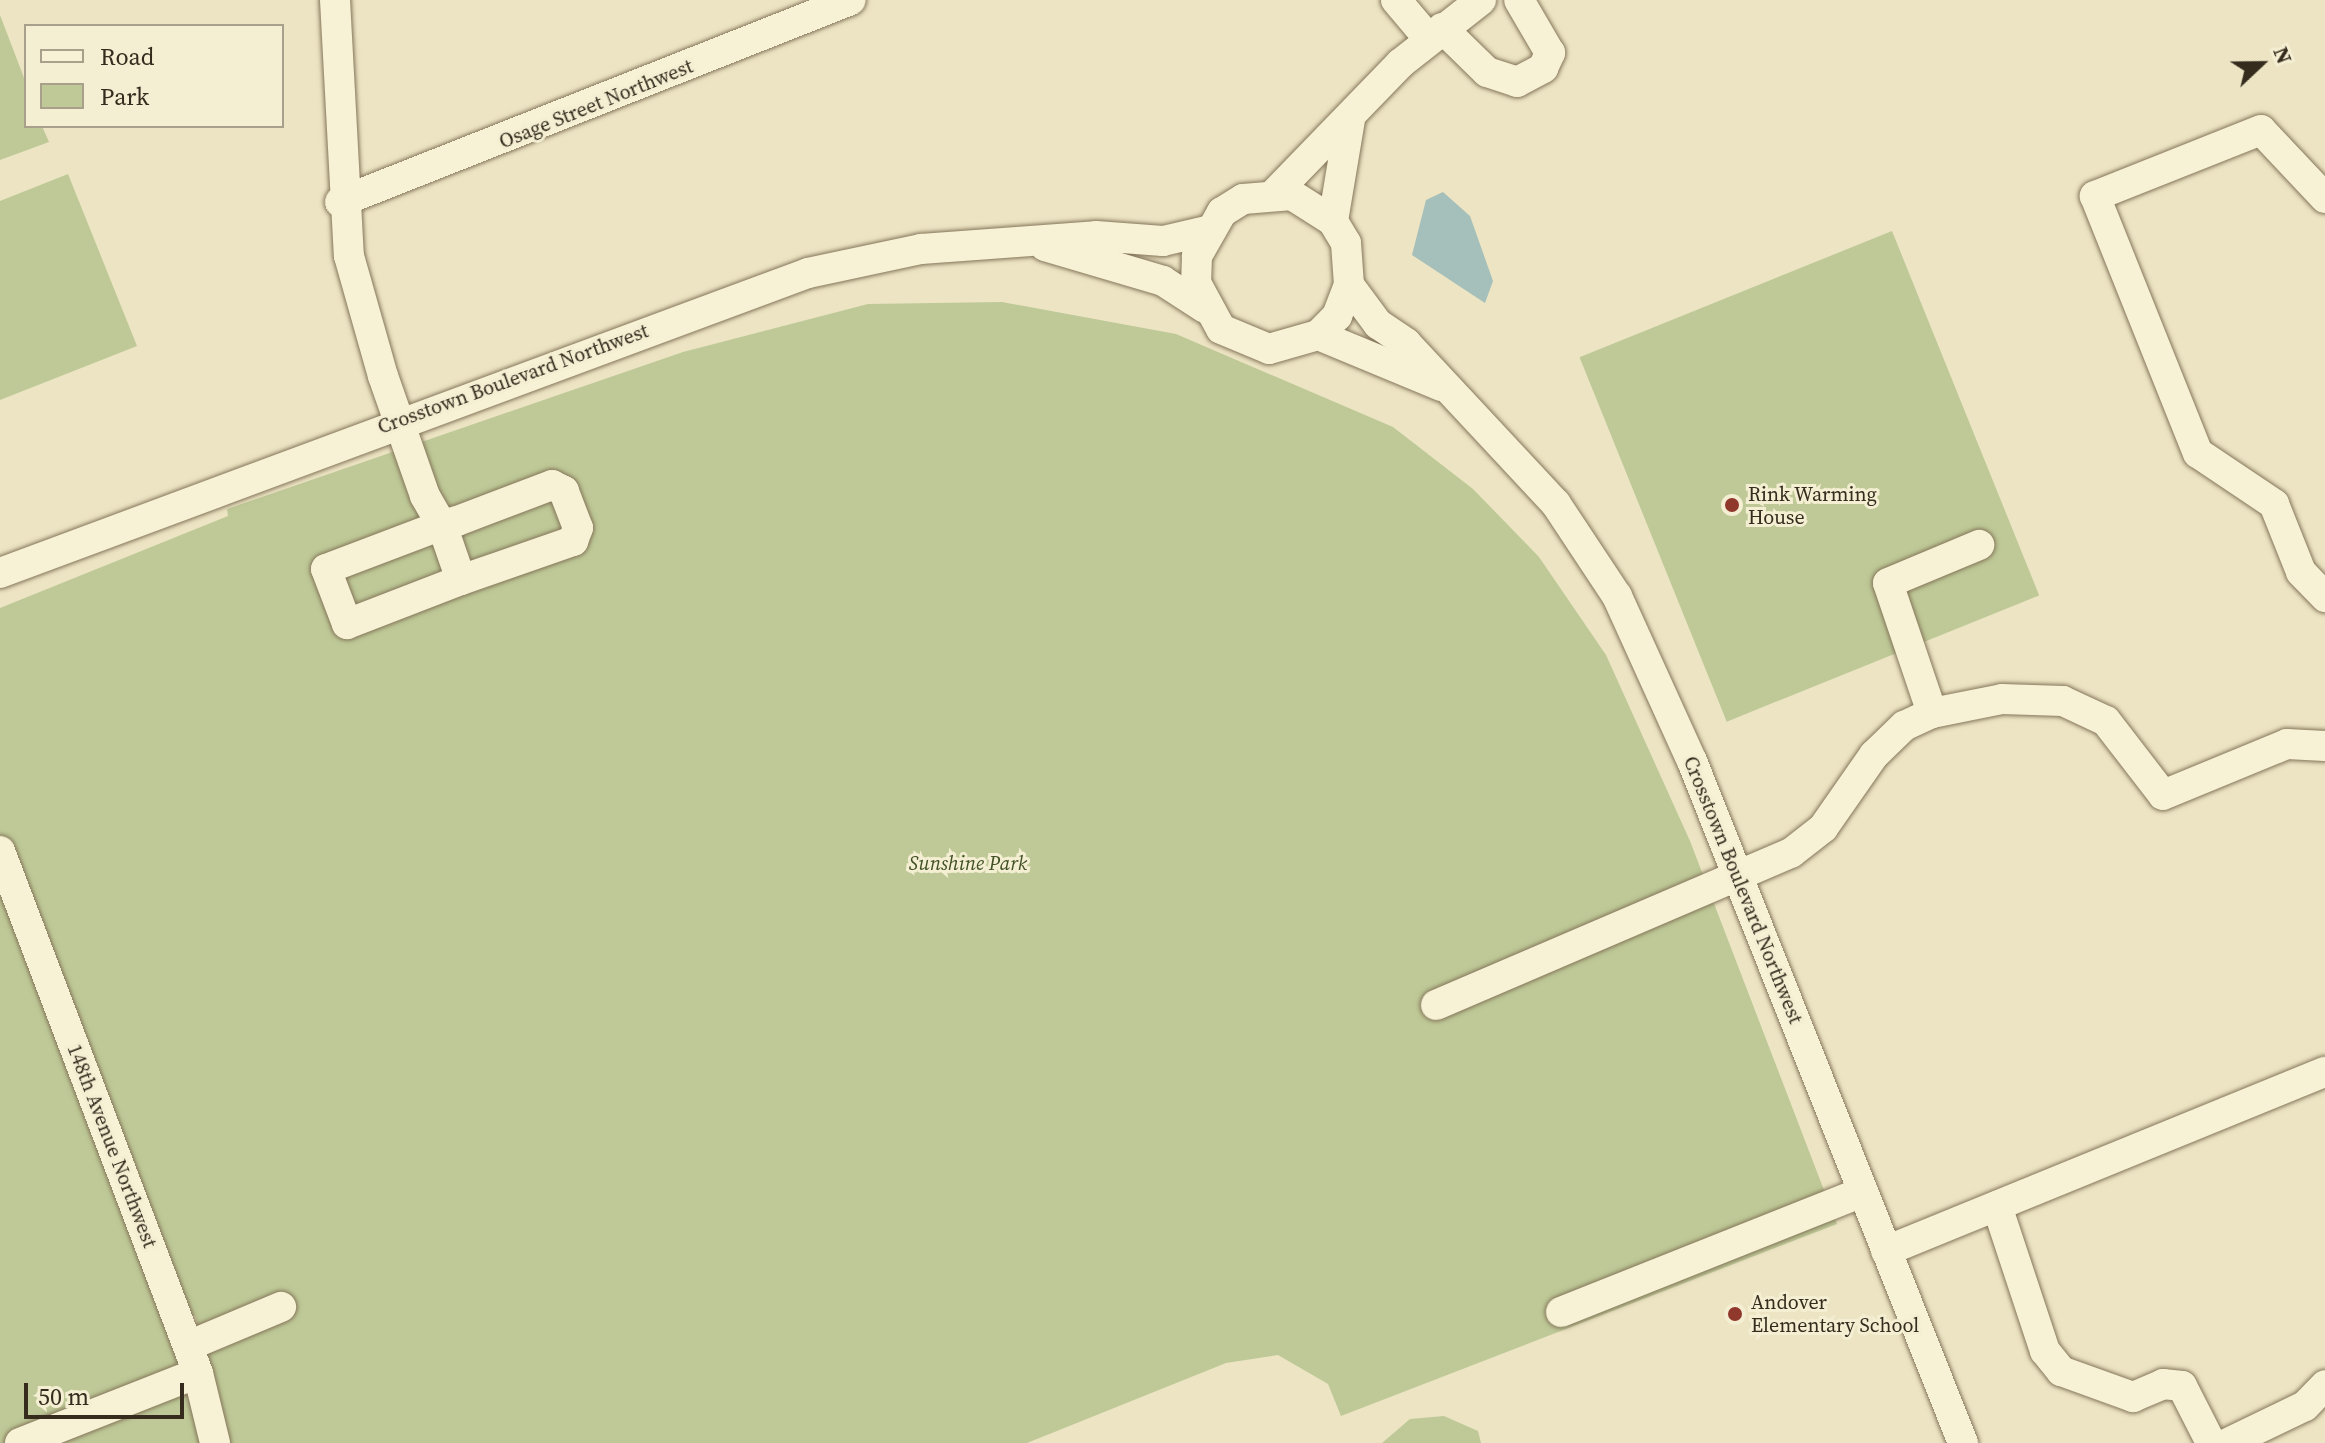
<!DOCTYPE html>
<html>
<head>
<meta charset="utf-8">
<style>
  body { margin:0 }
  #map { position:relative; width:2325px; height:1443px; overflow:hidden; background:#ece4c3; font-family:"Source Serif 4",serif }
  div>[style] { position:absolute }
  .green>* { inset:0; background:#bec997; transform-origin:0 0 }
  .water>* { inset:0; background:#a5bfba }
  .roads { filter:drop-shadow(0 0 2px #85765a) drop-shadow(0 0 2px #85765a) }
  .minor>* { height:30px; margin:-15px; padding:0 15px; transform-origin:15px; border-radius:15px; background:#f7f1d5 }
  .dots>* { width:22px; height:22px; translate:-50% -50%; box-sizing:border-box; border:4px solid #f4eed2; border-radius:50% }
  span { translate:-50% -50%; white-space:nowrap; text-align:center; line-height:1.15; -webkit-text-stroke:6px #f4eed2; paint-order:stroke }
  .street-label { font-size:20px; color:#352c1e }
  .poi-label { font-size:20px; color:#352c1e }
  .left { translate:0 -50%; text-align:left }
  .park-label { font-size:20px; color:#415125; font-style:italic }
  .legend { position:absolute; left:24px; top:24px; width:260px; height:104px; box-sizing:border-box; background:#f4eed2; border:2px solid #a8a08a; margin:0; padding:10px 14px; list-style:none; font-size:24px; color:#352c1e }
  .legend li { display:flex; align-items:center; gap:16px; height:40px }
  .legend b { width:40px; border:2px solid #a8a08a }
  .north { position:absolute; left:2221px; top:24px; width:80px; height:80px; -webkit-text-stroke:6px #f4eed2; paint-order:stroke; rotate:68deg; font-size:22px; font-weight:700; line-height:32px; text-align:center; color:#352c1e }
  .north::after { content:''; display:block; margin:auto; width:28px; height:36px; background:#352c1e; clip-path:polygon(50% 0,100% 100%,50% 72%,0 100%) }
  .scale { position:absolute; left:24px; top:1383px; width:160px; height:36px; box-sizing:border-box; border:4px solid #352c1e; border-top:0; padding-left:10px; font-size:24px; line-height:28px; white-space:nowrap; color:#352c1e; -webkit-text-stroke:6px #f4eed2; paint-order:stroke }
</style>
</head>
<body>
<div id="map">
  <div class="green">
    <i style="clip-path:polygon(0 15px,26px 83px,26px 126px,42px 126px,49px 142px,0 160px)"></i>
    <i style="clip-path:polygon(68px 174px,137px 346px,0 400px,0 201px)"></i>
    <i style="left:1892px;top:231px;width:393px;height:337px;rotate:68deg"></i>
    <i style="clip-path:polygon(1002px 302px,1176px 334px,1393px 427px,1473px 489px,1539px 557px,1606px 655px,1690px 841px,1837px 1224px,1341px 1416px,1328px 1384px,1278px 1355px,1226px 1363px,1027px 1443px,228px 1443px,195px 1315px,169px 1329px,205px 1443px,0 1443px,0 608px,228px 516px,227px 509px,683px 352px,868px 304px)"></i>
    <i style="clip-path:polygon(1444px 1416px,1478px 1431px,1481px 1443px,1382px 1443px,1410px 1419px)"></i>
  </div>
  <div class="water">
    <i style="clip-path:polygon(1443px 192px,1470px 216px,1493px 281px,1485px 303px,1412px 255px,1426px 200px)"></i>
  </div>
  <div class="roads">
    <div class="minor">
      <i style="left:335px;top:0;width:256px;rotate:86.9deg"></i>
      <i style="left:349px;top:256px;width:125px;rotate:74.2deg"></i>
      <i style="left:383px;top:376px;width:127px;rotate:70.7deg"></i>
      <i style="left:425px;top:496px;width:34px;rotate:60deg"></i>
      <i style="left:442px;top:525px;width:58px;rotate:70.9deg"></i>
      <i style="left:461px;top:580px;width:119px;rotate:-19.2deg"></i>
      <i style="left:573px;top:541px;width:14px;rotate:-69deg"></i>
      <i style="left:578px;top:528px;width:40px;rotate:-111deg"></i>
      <i style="left:564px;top:491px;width:13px;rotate:-153deg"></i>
      <i style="left:552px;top:485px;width:102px;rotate:159.2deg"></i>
      <i style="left:457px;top:521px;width:16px;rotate:165deg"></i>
      <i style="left:442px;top:525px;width:124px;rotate:159.2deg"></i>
      <i style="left:326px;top:569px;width:59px;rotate:69.1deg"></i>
      <i style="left:347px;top:624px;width:122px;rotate:-21.1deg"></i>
      <i style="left:1396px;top:0;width:51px;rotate:49.8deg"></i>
      <i style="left:1442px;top:28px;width:63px;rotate:44.4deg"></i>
      <i style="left:1487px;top:72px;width:32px;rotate:18deg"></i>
      <i style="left:1517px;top:82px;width:30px;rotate:-28deg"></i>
      <i style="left:1543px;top:68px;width:17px;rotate:-65deg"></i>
      <i style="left:1550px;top:53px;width:61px;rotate:-120.3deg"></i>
      <i style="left:1274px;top:194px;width:182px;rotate:-45.9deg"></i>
      <i style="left:1401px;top:63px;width:102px;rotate:-38.2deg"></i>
      <i style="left:2325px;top:198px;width:93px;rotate:-133.3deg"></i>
      <i style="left:2261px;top:130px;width:179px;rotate:158.3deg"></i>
      <i style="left:2095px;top:196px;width:277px;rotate:68.2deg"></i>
      <i style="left:2198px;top:453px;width:92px;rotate:33.9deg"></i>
      <i style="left:2274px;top:504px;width:73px;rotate:68.3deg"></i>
      <i style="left:2301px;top:572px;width:35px;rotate:46deg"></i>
      <i style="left:340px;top:202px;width:549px;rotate:-21.57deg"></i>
      <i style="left:1333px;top:221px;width:103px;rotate:-80.5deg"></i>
      <i style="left:1045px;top:246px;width:123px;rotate:16.5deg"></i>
      <i style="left:1163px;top:281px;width:50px;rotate:32.7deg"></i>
      <i style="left:1349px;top:285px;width:49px;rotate:53.4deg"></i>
      <i style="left:1378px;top:324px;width:34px;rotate:34deg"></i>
      <i style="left:1406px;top:343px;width:220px;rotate:47deg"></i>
      <i style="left:1556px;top:504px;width:110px;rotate:56.5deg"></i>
      <i style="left:1617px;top:596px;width:181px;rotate:65.6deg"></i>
      <i style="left:1692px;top:761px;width:734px;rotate:68.33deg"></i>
      <i style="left:1318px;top:335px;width:27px;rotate:-45deg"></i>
      <i style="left:1337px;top:316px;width:33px;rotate:-69deg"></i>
      <i style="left:1349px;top:285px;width:42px;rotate:-94.1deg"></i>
      <i style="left:1346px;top:243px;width:26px;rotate:-121deg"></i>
      <i style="left:1333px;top:221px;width:49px;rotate:-147.6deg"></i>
      <i style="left:1292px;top:195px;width:49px;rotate:175.3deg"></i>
      <i style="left:1243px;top:199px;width:25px;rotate:148deg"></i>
      <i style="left:1222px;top:212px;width:51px;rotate:119.6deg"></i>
      <i style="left:1197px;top:256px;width:27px;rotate:92deg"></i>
      <i style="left:1196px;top:283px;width:52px;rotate:61.5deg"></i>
      <i style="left:1221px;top:329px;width:52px;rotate:22.6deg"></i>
      <i style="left:1269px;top:349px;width:51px;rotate:-15.9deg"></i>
      <i style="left:1318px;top:335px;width:133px;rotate:22.5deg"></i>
      <i style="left:0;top:573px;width:862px;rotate:-20.37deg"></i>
      <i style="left:808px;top:273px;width:116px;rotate:-12deg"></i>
      <i style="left:921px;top:249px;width:175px;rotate:-4.2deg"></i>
      <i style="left:1096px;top:236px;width:67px;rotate:4.3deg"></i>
      <i style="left:1163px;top:241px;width:44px;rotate:-13.1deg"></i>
      <i style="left:1932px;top:713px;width:137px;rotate:-108.7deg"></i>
      <i style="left:1888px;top:583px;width:99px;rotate:-22.7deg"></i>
      <i style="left:0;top:851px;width:558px;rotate:69.23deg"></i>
      <i style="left:198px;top:1373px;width:72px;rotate:76.3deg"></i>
      <i style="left:1436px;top:1005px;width:386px;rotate:-23.2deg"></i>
      <i style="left:1791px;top:853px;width:41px;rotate:-38deg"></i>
      <i style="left:1823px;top:828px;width:89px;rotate:-55.1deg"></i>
      <i style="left:1874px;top:755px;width:42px;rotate:-44deg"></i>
      <i style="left:1904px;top:726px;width:31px;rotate:-25deg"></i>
      <i style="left:1932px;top:713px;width:71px;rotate:-11.3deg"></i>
      <i style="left:2002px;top:699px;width:61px;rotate:1.9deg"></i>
      <i style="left:2063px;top:701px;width:47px;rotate:24.9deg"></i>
      <i style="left:2106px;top:721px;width:93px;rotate:52.4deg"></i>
      <i style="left:2163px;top:795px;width:134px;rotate:-22.4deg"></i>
      <i style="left:2287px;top:744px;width:38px;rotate:3deg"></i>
      <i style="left:1997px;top:1206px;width:153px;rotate:71.7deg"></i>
      <i style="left:2045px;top:1351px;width:26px;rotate:51deg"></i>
      <i style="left:2061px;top:1371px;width:77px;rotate:19.9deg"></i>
      <i style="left:2133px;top:1397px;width:33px;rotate:-23deg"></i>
      <i style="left:2163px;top:1384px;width:19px;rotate:6deg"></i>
      <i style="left:2182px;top:1386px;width:64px;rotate:63deg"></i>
      <i style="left:1886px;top:1251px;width:474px;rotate:-22.2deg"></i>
      <i style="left:1561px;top:1312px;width:325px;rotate:-21.7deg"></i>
      <i style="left:188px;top:1346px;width:101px;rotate:-22.8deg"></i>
      <i style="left:20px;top:1443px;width:191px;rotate:-21.5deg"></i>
      <i style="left:2228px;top:1443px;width:85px;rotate:-25.7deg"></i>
      <i style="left:2305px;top:1406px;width:29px;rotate:-46deg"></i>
    </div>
  </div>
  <div class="dots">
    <i style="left:1732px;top:505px;background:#91382d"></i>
    <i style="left:1735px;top:1314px;background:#91382d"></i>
  </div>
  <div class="street-label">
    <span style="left:596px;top:104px;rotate:-22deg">Osage Street Northwest</span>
    <span style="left:513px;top:379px;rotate:-20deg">Crosstown Boulevard Northwest</span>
    <span style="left:1743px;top:890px;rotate:68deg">Crosstown Boulevard Northwest</span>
    <span style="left:112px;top:1146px;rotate:69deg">148th Avenue Northwest</span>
  </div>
  <div class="poi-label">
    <span class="left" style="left:1748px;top:506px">Rink Warming<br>House</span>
    <span class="left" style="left:1751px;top:1314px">Andover<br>Elementary School</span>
  </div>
  <div class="park-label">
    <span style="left:968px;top:863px">Sunshine Park</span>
  </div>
  <ul class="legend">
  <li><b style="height:10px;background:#f7f1d5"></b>Road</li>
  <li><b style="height:22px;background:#bec997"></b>Park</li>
  </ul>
  <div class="north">N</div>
  <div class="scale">50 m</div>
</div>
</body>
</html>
